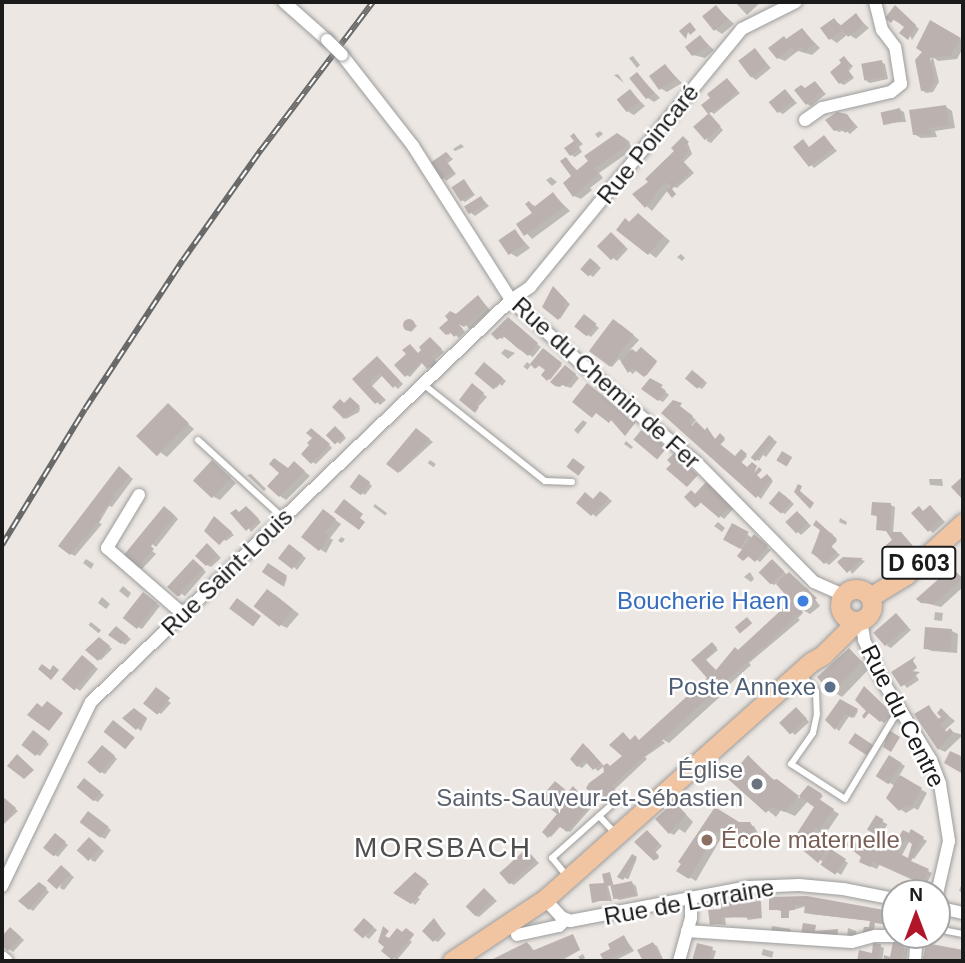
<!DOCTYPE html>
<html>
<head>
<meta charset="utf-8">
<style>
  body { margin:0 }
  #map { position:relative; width:965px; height:963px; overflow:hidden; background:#ece7e2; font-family:Arial,sans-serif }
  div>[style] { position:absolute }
  .shadow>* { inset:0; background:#0003; transform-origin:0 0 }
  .building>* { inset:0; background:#bbb2af; transform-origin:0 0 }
  .round { border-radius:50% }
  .roads { filter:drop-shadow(0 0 2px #9c9c9c) drop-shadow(0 0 2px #9c9c9c) }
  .service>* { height:6px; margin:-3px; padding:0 3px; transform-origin:3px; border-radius:3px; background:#fff }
  .minor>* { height:12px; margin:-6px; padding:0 6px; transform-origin:6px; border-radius:6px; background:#fff }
  .primary>* { height:19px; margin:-9.5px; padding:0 9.5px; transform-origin:9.5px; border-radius:9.5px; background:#f1c4a2 }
  .primary>.ring { margin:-9.5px; padding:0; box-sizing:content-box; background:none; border:19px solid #f1c4a2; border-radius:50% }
  .rail>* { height:6px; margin-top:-3px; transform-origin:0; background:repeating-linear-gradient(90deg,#fff 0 10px,#696969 0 20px); box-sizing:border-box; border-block:2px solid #696969 }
  .bridges { filter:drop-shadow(0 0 2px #9c9c9c) drop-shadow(0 0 2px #9c9c9c) }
  .minor-bridge>* { height:12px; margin:-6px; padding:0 6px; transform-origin:6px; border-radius:6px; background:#fff }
  .dots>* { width:19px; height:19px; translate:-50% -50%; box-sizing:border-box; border:4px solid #fff; border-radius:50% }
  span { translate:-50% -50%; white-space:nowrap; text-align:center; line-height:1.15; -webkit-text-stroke:5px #fff; paint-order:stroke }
  .shield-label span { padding:2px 5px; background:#fff; border:2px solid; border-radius:5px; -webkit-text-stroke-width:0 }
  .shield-label { font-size:23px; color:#1b1b1b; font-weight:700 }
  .street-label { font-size:24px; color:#1b1b1b }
  .shop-label { font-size:24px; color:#366cbe }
  .right { translate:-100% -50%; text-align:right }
  .service-label { font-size:24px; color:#4e5e75 }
  .worship-label { font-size:24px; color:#5b616d }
  .education-label { font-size:24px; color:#785e54 }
  .left { translate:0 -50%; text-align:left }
  .quarter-label { font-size:28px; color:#4e4e4e; letter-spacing:2px }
  .frame { position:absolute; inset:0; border:4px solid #1b1b1b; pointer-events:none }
  .north { position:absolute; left:881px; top:879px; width:70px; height:70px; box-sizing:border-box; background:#fff; border:2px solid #a4a4a4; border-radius:50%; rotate:0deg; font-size:19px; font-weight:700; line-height:28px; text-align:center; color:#1b1b1b }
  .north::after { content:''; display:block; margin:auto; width:24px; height:32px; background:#b1152a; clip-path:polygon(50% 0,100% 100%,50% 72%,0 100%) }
</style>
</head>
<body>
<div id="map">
  <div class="shadow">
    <i style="clip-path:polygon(735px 2px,761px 2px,747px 15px)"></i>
    <i style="clip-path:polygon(716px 7px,734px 24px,722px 34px,716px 30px)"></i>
    <i style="clip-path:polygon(899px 10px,919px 29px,912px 40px,906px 27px,888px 17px)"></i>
    <i style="clip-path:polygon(856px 16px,869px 28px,856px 39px,848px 34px,837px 43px,831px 39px,834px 20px,842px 26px)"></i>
    <i style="clip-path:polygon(931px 23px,963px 41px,963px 48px,957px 59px,938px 61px,933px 57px,939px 82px,933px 92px,926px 93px,922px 90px,932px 57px)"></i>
    <i style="clip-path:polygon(802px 30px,820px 48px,812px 55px,798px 51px,785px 61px,778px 58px,787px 40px)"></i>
    <i style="clip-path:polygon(700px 37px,714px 50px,705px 58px,693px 55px)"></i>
    <i style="clip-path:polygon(755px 50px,771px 68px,756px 80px,752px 77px)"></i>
    <i style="clip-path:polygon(633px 56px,640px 65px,637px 68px,629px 58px)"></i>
    <i style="clip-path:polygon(844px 58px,853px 66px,849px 71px,854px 78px,844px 85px,840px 83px)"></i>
    <i style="clip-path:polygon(881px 62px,885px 64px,888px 79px,870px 83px,866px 81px)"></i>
    <i style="clip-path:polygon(665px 66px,682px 83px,667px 92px,660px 88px)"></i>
    <i style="clip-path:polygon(618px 74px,624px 83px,614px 75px)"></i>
    <i style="clip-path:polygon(637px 74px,660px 98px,654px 102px,648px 98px)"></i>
    <i style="clip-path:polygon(727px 80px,740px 93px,714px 114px,710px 111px)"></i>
    <i style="clip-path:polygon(815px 83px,826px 94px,811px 106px,807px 104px,805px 90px)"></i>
    <i style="clip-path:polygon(630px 91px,645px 106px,634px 115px,627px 111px)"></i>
    <i style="clip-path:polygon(785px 91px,797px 103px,783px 114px,779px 112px)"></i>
    <i style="clip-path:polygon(946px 107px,952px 111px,955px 128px,935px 131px,937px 137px,921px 138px,914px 134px)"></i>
    <i style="clip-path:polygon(900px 110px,904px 112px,906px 122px,884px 123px)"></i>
    <i style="clip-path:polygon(846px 115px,858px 127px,850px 134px,845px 130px,839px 132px,835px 130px)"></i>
    <i style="clip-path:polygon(709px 116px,723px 130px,711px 143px,707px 141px)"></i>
    <i style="clip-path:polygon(600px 131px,603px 134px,598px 138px,595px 134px)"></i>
    <i style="clip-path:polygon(574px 135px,583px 144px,579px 147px,582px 152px,575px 157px,571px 155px,576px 142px)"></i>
    <i style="clip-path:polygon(618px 135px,629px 141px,632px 150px,599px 173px,603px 178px,590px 188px,592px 190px,581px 199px,574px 196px,574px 176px,566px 159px,578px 171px)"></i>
    <i style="clip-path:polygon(824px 137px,837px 151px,814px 168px,796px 147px,810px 149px)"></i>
    <i style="clip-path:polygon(687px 141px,692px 154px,684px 162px,694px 173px,677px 188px,667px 184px,676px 195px,668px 190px,652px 211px,634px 195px,682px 158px,673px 148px)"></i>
    <i style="clip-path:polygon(461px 144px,464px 147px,455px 151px,453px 149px)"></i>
    <i style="clip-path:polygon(447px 154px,453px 159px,448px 163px,456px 174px,446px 181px,432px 164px)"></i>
    <i style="clip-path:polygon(551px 177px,557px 182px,552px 186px,546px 180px)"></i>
    <i style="clip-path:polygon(464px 181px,475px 195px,465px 202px,462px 200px)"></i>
    <i style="clip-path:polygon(553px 194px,570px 211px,532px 239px,518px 224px,534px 214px,529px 203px,537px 207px)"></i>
    <i style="clip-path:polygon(481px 198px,489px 206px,475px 216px,471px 213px)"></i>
    <i style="clip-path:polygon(644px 219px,670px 241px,656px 258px,618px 229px)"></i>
    <i style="clip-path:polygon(515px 231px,530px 248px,517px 257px,510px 253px)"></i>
    <i style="clip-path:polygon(617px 239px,628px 249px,617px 261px,613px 258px)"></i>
    <i style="clip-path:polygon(681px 254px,685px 258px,682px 261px,677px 257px)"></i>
    <i style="clip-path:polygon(594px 262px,601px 268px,593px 277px,582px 269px)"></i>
    <i style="clip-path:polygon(553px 288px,570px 304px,560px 319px,544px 307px)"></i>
    <i style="left:478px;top:297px;width:18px;height:28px;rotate:47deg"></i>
    <i style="clip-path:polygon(588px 318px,599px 328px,591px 337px,588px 335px)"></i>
    <i style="clip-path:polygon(410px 319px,417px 326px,411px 332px,404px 326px)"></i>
    <i style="clip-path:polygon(456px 321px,465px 332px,459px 338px,452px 332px,448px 335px,442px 328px)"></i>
    <i style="clip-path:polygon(620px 324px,639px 340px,630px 350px,657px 362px,646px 376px,637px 369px,633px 374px,629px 371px,619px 359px,612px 367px,609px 365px)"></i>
    <i style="clip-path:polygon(494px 334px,532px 340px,541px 347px,533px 357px,517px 348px,505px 336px,502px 339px)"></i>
    <i style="clip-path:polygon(431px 339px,444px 352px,435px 360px,438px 364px,432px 369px,423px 362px,410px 377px,406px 375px)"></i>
    <i style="clip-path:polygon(505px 349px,515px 353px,508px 359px,501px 353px)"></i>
    <i style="clip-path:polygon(381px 361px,403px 384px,398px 389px,383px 375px,372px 386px,386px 400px,380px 405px,354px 379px)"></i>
    <i style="left:527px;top:362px;width:5px;height:6px;rotate:37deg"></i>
    <i style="clip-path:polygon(559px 363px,562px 365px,550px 380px,543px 375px,548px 370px,540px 364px,537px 368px,532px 364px)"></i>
    <i style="clip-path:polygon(488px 366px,506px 381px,502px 386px,500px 384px,496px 388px,477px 373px)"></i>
    <i style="clip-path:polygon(569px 369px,579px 378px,571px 388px,553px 382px)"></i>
    <i style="clip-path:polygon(697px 374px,707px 383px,702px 389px,698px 387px)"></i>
    <i style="clip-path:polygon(655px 383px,669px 395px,663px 402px,659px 400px)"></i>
    <i style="clip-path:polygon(476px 388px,487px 397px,479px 406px,469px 403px,477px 412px,461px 399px)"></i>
    <i style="clip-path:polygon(351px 399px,360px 408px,359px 412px,346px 419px,344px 405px)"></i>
    <i style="clip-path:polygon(168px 406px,194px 429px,167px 457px,161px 453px)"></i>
    <i style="clip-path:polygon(687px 412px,696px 420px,691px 426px,696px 429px,715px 440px,722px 436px,725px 440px,720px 445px,736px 458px,743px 452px,747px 456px,741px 463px,748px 469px,754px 465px,757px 467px,750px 471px,762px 481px,767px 476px,773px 481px,761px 499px,664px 413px)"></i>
    <i style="clip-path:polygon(583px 420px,587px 423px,578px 434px,574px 430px)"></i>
    <i style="clip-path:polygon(339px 430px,346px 438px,340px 444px,329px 435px)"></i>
    <i style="clip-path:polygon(420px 432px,433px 442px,400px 472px,389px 463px)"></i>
    <i style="clip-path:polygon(324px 439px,332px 448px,316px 464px,312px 462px)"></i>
    <i style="clip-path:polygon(773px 439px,777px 442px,766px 457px,763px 455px,759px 461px,754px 458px)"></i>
    <i style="clip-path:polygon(626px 441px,633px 447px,631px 449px,624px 444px)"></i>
    <i style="clip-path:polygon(275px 460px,289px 469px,295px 463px,310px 476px,286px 500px,280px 496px,282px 474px)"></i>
    <i style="left:430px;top:460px;width:7px;height:4px;rotate:34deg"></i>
    <i style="clip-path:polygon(213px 462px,236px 483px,220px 500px,214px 497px)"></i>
    <i style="clip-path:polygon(123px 471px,133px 479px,112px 507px,109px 506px,99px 523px,102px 524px,75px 556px,71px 554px,61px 546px)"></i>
    <i style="clip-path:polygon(251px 474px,266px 489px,264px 491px,247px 475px)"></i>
    <i style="clip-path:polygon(363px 478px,372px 486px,365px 495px,352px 486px)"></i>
    <i style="clip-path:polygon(929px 479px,942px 479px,943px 486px,930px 485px)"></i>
    <i style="clip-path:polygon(706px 485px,734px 508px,724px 519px,702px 501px,697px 507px,687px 497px,695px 496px)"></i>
    <i style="clip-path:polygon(604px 495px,612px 501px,596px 517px,580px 501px,594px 500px)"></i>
    <i style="clip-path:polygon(784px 495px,794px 504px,785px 514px,781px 512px)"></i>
    <i style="left:375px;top:504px;width:15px;height:3px;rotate:37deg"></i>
    <i style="clip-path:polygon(891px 505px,895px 507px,893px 534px,905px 537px,915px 549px,903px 560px,889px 532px,878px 529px,878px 517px,873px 514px)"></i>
    <i style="clip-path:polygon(930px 507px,945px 522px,933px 533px,929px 530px,924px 513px)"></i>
    <i style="clip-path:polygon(169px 510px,178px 519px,156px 547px,152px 544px)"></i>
    <i style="clip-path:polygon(250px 510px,261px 522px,251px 532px,240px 514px)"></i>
    <i style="clip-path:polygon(329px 515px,341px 524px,330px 538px,333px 540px,326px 553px,320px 549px)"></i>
    <i style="clip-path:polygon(801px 515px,811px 526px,801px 535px,787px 522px)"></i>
    <i style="clip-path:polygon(840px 518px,847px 522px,846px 525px,839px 522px)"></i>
    <i style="clip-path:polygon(218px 520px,234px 535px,226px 541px,217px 535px,221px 545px,207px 531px)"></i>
    <i style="clip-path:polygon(718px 522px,725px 528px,722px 532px,714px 526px)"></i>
    <i style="clip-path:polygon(733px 525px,771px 550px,760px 562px,750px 555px,744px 560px,739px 556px,743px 550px,725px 540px)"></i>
    <i style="clip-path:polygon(822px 529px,833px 534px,832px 537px,837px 541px,831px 547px,840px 555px,829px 565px,811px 553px)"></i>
    <i style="clip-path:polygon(341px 537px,345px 539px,342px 543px,338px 541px)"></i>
    <i style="clip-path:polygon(142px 543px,156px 554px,142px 569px,138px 567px)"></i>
    <i style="clip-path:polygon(211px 548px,221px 558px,211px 567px,207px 565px)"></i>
    <i style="clip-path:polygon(293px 549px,306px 558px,297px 570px,294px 567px)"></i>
    <i style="clip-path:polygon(86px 559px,94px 564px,91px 569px,83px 563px)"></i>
    <i style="clip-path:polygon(844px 559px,862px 560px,865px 561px,852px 574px)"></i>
    <i style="clip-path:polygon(264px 561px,287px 578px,284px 587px,263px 572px,274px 569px)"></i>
    <i style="clip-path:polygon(773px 561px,803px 590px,807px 588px,820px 606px,810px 614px,801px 609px,803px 613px,798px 618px,800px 620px,749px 663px,751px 665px,721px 692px,723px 694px,669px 743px,660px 738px,665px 743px,645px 757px,647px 759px,614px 790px,616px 793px,606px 802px,602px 800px,625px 756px,623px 735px,631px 741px,640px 742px,714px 684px,694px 660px,713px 645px,718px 650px,706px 660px,717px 672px,794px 601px,777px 583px,774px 585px,770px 583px)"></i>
    <i style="clip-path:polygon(197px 563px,206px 572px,185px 596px,169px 586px)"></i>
    <i style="clip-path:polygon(952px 569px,963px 578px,963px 587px,941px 607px,922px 602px)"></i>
    <i style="clip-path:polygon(750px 572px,754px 579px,751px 582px,744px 577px)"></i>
    <i style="clip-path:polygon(123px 586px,131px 593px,128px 598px,119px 591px)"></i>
    <i style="clip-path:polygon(274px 594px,299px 614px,287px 628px,281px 625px)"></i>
    <i style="clip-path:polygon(102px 597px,110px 604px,106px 609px,98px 603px)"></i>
    <i style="clip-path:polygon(147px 597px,160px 606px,142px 629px,138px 627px)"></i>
    <i style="left:935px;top:612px;width:8px;height:8px;rotate:7deg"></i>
    <i style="clip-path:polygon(896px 615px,911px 630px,891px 648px,887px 646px)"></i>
    <i style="left:91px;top:622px;width:13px;height:4px;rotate:39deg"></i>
    <i style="clip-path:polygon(120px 630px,131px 639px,125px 645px,122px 643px)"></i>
    <i style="clip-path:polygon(952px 631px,958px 634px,957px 653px,932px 651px,925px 648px)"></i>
    <i style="clip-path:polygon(103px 641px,112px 649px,101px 660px,97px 658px)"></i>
    <i style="clip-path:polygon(849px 650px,870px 668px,842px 697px,834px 692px)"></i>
    <i style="clip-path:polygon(86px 659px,98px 669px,80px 691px,76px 688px)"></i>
    <i style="clip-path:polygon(912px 661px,917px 668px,913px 671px,919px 680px,907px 688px,893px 672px)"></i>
    <i style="clip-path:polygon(868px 691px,893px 714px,884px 723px,881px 721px)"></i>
    <i style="clip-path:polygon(158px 693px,171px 703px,161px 714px,145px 703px)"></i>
    <i style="clip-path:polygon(852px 707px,858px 711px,854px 718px,850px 715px,839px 731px,828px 720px)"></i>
    <i style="clip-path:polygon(929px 707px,940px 720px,944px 717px,941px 710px,955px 721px,945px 730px,948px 733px,950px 731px,963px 735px,945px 752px,939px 749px)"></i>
    <i style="clip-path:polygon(135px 710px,147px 719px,141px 731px,125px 718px)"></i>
    <i style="clip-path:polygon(800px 712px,809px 722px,795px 735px,782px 723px)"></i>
    <i style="clip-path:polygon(38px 735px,49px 744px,40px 756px,36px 754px)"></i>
    <i style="clip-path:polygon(587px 747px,604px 766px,598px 771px,588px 762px,582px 768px,578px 766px)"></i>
    <i style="clip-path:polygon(106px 749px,117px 759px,105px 774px,101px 772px)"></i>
    <i style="clip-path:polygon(748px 757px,782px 787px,799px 798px,809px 787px,823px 796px,819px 801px,839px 814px,826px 833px,823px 830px,819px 836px,811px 831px,809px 834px,848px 863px,841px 875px,794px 841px,816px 806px,808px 801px,795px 816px,781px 810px,776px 817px,730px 779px)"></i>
    <i style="clip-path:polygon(890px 757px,905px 766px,899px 776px,927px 793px,918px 810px,914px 808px,906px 813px,900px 809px,895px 786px,878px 776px)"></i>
    <i style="clip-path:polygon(88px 783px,104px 795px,98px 802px,94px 800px)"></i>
    <i style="clip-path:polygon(574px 789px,592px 807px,570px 832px,560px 827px,551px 837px,544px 832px,560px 815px)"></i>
    <i style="clip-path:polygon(2px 798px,18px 811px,4px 824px,2px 823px)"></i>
    <i style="clip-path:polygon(678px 806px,693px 822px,685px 833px,679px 829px,674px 835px,670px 833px)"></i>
    <i style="clip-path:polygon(715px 809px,740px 825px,754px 826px,759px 835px,754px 842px,745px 842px,735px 830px,729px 836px,724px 833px,696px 881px,679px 871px)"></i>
    <i style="clip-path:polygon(92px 815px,111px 830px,105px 839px,101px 837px)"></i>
    <i style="left:876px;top:818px;width:13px;height:14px;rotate:29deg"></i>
    <i style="clip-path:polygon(648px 832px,662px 846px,655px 853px,659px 857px,657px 860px,636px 842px)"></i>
    <i style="clip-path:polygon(904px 832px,910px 835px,911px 832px,927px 841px,914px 859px,910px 857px,914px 843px,910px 840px,901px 857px,932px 873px,926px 885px,880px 864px,877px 869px,867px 865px,892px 853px)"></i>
    <i style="clip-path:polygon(59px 838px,68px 845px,58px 857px,46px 848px)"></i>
    <i style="clip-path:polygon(93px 842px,104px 851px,95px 862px,91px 860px)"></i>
    <i style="clip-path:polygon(530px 854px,539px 863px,514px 885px,510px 883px,502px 873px)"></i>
    <i style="left:632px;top:857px;width:5px;height:22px;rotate:22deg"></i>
    <i style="clip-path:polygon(65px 870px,74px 877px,64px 890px,60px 888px)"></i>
    <i style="clip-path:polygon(610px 874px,614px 887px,632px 883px,636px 886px,638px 896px,619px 900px,615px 897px,612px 885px,608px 886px,612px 901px,593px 901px,607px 885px)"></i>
    <i style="clip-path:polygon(419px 876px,429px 884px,417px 897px,420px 899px,415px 905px,412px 902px)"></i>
    <i style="clip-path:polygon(963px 880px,963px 893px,959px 891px)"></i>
    <i style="clip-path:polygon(43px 886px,49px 892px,33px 911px,30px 909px)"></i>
    <i style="clip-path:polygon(485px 890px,497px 901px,479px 917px,475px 915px)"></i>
    <i style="clip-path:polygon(771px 899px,895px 913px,895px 926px,875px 923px,874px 932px,870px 929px,872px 921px,810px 914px,806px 912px,807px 906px,789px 911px,789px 918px,784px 918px,782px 911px,771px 909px)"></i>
    <i style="clip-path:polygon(761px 901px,762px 918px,748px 920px,746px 916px,725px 918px,726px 925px,711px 924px,722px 910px)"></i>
    <i style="clip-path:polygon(434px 920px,446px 934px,438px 942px,434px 940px)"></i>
    <i style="clip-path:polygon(368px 923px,377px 930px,369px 939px,366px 937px)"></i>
    <i style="left:772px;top:926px;width:19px;height:8px;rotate:9deg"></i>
    <i style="clip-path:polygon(848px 928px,856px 931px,857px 936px,847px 937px)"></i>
    <i style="clip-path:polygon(11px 929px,24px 940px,13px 952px,2px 943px)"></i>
    <i style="clip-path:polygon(406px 930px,414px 935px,410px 940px,412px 942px,397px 960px,393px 958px,389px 940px)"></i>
    <i style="clip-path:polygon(574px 937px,580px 950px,561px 961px,492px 961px,529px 944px,535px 952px)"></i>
    <i style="clip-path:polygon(625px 938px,634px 951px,614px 961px,606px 961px,602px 955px)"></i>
    <i style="clip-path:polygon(653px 944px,657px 946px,664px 961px,645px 961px,639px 951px)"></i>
    <i style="clip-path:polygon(894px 944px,908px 948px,906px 961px,891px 961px)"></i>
    <i style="clip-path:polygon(699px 945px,716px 951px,713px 961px,699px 960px)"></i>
    <i style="clip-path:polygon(928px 945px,963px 952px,963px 961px,929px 960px,925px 958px)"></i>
    <i style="clip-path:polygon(880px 946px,884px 948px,882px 961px,859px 961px,860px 952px,873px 955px)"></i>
    <i style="left:763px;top:949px;width:11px;height:6px;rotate:15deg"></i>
    <i style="clip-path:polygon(583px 954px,585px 958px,581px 960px,578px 957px)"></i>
  </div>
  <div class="building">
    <i style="left:716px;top:5px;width:19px;height:18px;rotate:51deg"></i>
    <i style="clip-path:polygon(895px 5px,916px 25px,908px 40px,899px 33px,904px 27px,894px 19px,891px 23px,885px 18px)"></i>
    <i style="clip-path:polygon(856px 13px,864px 24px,848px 37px,843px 30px,829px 40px,820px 28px,834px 18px,840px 26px)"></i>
    <i style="clip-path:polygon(930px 20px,961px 38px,950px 56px,930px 58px,935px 80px,929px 90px,921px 91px,915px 60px,922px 52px,916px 48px)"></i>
    <i style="clip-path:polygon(690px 22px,696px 30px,690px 35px,688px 32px,686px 39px,679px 31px)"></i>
    <i style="clip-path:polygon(802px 28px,815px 44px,804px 52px,800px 47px,795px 52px,792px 47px,777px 59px,768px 48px,784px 36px,786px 39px)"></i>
    <i style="clip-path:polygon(700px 35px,709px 46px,692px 56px,685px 47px)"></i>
    <i style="left:755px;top:48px;width:21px;height:21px;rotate:53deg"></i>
    <i style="clip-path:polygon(844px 56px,851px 65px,846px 68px,852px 76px,839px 84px,830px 72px,841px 63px,839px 60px)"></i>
    <i style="left:882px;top:60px;width:17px;height:21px;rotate:80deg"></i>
    <i style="clip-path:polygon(665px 64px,677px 79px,659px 90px,649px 76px)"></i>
    <i style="left:637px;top:72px;width:27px;height:10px;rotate:51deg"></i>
    <i style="clip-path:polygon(727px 78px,737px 90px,728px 101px,708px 114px,701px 105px,710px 98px,707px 94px)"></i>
    <i style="clip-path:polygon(815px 81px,823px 91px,806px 105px,794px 90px,801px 85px,805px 88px)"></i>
    <i style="left:630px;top:89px;width:16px;height:17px;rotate:52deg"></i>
    <i style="left:785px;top:89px;width:14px;height:21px;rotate:51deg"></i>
    <i style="clip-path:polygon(946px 105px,949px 125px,929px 128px,932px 134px,913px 135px,909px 110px)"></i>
    <i style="left:900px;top:108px;width:13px;height:20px;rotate:77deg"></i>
    <i style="clip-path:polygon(837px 112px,847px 114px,855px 125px,845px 133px,841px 128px,834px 131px,825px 120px)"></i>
    <i style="left:709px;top:113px;width:18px;height:21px;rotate:49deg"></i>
    <i style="clip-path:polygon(574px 133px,580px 142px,576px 145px,579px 149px,570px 156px,564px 148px,574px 141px,570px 136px)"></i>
    <i style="clip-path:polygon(617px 133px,626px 139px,627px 146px,594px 169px,598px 174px,573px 197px,563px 183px,571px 176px,560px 161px,566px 157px,576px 171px,588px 161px,584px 156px)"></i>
    <i style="clip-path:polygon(824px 135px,834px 148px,809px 167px,793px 147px,803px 139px,809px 147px)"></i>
    <i style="clip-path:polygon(683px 136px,689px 142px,685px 146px,689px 151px,681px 160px,691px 171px,672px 189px,676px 194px,672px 198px,666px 190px,670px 187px,665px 182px,645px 208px,632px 194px,648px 182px,645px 179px,674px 151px,671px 148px)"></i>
    <i style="clip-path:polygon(446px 152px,450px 156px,445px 160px,453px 171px,441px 180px,430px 163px)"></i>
    <i style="left:464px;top:179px;width:17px;height:15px;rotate:57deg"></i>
    <i style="clip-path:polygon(553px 192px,564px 207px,524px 236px,516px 224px,532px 213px,525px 204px,529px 201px,534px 207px)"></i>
    <i style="left:481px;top:196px;width:9px;height:20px;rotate:58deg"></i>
    <i style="clip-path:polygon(638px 213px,664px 236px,648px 255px,616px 230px,625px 218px,629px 222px)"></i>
    <i style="left:515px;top:229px;width:18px;height:20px;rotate:56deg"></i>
    <i style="left:611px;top:232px;width:20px;height:20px;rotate:45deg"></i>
    <i style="left:590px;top:258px;width:11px;height:15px;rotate:41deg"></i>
    <i style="clip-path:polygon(553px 286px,567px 301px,563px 306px,566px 309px,558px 320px,542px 307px)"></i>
    <i style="clip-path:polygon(478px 295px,487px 307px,464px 327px,458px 324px,463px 329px,454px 337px,450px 332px,446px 335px,439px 328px,448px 320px,445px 316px,450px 311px,456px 314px)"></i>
    <i style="left:584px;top:314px;width:16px;height:16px;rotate:38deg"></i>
    <i style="clip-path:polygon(508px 317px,538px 343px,528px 356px,503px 336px,497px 340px,491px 334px)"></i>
    <i class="round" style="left:403px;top:319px;width:12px;height:12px"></i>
    <i style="left:613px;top:319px;width:26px;height:40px;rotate:37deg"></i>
    <i style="clip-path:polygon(430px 337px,442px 349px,432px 357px,436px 361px,427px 369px,421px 362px,405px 377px,394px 365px,406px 354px,402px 350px,410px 344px,418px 353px,421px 350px,419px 347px)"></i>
    <i style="clip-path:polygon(641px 347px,657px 361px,644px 377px,632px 368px,628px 373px,621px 362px,632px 349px,636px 352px)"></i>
    <i style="clip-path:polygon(543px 348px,562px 363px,547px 381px,541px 375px,545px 370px,538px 365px,535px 369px,530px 364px)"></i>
    <i style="clip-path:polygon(377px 356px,400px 381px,393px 388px,379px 373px,369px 383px,383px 398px,375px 404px,352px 379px)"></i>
    <i style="left:484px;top:362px;width:25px;height:15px;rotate:40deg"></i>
    <i style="clip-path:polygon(565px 365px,576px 374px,566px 387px,563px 384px,560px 387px,555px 386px,550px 382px)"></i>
    <i style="left:692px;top:370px;width:16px;height:11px;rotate:40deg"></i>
    <i style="clip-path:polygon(650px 378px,663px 385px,661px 387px,666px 391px,658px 401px,641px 389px)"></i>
    <i style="clip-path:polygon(472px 383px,484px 393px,476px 404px,479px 407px,475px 413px,459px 400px)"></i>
    <i style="clip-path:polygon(587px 383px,636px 422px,625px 436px,611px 420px,609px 423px,596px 413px,592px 418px,572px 402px)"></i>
    <i style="clip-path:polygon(350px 397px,360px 406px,344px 419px,332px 407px,340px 399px,344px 403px)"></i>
    <i style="clip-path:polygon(673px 400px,682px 403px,680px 406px,693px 416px,689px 422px,692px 426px,696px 421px,705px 430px,707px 427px,715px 439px,720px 433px,725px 438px,720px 444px,735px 456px,741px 449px,747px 454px,740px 461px,747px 467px,752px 462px,757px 466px,754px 473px,759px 467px,762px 470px,757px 475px,761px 479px,767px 474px,772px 479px,756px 498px,661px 413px)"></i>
    <i style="left:168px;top:403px;width:29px;height:46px;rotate:44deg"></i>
    <i style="left:335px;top:426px;width:13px;height:13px;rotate:45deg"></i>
    <i style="clip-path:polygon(311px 428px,330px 444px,311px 464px,301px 454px,309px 445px,307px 443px,312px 438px,306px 433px)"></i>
    <i style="clip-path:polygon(416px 428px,430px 439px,398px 473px,386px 464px)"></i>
    <i style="left:643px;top:428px;width:31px;height:15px;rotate:40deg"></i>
    <i style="left:769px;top:435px;width:6px;height:29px;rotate:39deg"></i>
    <i style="left:782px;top:451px;width:12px;height:11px;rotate:31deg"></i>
    <i style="clip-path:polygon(674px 453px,698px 475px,687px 487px,666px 469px,671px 464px,667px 460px)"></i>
    <i style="clip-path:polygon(274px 458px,288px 468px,294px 461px,305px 471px,279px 497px,267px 486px,279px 473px,269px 464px)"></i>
    <i style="left:573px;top:458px;width:15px;height:11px;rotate:37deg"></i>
    <i style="left:212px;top:460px;width:26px;height:28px;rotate:43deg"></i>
    <i style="clip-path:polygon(119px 466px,130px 476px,113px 495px,115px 497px,99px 516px,101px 519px,70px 555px,58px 546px)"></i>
    <i style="left:359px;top:474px;width:14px;height:16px;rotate:36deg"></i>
    <i style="clip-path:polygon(963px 476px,963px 500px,951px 487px)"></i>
    <i style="clip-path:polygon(706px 482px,731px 505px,719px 518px,700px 502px,695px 508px,684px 497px,691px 490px,695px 494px)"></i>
    <i style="clip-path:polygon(798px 484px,802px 486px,800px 491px,814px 503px,810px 509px,794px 492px)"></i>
    <i style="clip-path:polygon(600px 491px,609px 498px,591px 516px,576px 503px,585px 492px,593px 499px)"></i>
    <i style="left:779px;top:491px;width:16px;height:16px;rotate:40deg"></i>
    <i style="clip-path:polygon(344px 499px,363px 514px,360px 518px,365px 522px,359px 530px,334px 512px)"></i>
    <i style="clip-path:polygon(872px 502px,891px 503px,890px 532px,901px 532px,913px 546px,898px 559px,886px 545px,892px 540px,886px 531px,876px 530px,877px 516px,871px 515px)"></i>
    <i style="clip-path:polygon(930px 505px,942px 519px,928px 532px,911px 513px,919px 506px,923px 511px)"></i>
    <i style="clip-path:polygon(164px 506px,175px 516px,151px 546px,154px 549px,137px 568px,123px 556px)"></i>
    <i style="clip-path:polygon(246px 506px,259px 519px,246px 531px,230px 513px,236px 509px,239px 512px)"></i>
    <i style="clip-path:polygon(323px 509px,336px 519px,325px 533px,328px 535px,326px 542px,319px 551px,301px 537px)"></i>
    <i style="left:797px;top:511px;width:16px;height:16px;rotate:47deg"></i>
    <i style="clip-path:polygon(214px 516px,232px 532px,219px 545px,204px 531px)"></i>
    <i style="clip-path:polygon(816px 520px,837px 539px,831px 546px,837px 552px,824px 564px,812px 552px,820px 530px,813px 525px)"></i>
    <i style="left:732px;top:523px;width:19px;height:19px;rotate:28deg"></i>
    <i style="clip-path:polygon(754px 534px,768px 546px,755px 562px,748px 556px,743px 561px,737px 556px)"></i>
    <i style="clip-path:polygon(207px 543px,218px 555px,206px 566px,195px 556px)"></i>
    <i style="left:289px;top:544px;width:18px;height:18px;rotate:38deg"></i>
    <i style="clip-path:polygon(843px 557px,863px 558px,847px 573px,837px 562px)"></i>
    <i style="clip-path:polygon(193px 559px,204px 569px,183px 589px,180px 596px,177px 596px,167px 587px)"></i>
    <i style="left:772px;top:559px;width:17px;height:19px;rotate:45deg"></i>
    <i style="left:268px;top:563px;width:23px;height:11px;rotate:34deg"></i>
    <i style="clip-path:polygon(952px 567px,962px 579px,934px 604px,921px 603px,916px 599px)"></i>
    <i style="clip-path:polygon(789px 572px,817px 598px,612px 786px,616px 791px,604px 802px,596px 800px,586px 788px,589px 783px,604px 772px,603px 766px,607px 763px,610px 766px,622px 756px,609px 745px,623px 732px,630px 740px,635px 735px,639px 740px,707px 678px,691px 660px,712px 642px,717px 648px,705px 659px,716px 670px,735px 647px,738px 650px,791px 601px,776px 584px)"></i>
    <i style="left:267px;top:589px;width:33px;height:22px;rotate:38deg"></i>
    <i style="left:143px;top:592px;width:18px;height:33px;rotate:38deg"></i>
    <i style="left:237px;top:598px;width:30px;height:13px;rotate:37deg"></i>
    <i style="left:896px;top:613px;width:18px;height:30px;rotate:49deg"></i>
    <i style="left:747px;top:617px;width:8px;height:16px;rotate:50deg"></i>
    <i style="clip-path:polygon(116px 626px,128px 636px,121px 644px,108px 635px)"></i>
    <i style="left:925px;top:627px;width:27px;height:22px;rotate:4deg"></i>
    <i style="clip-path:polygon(99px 637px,110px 646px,98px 661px,85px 650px)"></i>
    <i style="clip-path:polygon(849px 648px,862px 662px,832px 694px,817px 677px)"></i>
    <i style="left:82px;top:655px;width:17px;height:32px;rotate:40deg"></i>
    <i style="clip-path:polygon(916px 656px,913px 661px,917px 667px,912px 671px,920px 672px,901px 687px,891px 672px)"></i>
    <i style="clip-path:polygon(42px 664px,50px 670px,53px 665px,59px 670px,51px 680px,38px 669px)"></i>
    <i style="clip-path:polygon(864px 686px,890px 711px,880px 722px,869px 713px,864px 719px,862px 716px,866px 711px,855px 700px)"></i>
    <i style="left:156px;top:687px;width:18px;height:21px;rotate:38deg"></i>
    <i style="clip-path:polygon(840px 699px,858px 709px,852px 718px,845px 714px,835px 730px,825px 720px)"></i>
    <i style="clip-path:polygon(47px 701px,63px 713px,49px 731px,27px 715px,37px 703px,42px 707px)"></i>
    <i style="clip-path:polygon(929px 705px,937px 720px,941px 717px,937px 713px,941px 708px,949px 716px,940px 725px,946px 732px,950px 728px,953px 732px,938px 750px,914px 714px)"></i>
    <i style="left:796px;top:707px;width:16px;height:23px;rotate:47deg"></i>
    <i style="clip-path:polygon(134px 708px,147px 718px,136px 730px,122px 718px)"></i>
    <i style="left:113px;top:720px;width:28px;height:15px;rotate:39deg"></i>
    <i style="left:33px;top:730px;width:18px;height:19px;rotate:38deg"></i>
    <i style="clip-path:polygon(889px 730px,900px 737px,891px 752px,883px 747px)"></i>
    <i style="left:855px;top:733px;width:22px;height:12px;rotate:34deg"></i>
    <i style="clip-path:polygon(583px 743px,601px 763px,593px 770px,584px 760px,577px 767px,570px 759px)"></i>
    <i style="left:102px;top:745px;width:17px;height:23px;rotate:40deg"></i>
    <i style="clip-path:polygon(950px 751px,963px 757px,963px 774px,944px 763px)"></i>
    <i style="clip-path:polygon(17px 754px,34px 770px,24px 779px,7px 766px)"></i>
    <i style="clip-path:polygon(748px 755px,773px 780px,777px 779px,799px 796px,808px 785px,822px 794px,819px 799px,834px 809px,819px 830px,815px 828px,812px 834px,830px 845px,818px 863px,792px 841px,814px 807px,799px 796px,785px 812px,771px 807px,766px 813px,728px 779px)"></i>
    <i style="left:889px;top:755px;width:15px;height:25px;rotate:32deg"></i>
    <i style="clip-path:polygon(900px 775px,922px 788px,911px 807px,907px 805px,899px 811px,886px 798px)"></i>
    <i style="left:84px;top:778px;width:22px;height:12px;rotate:39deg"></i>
    <i style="clip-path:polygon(555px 781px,568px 792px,573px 786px,590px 805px,567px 832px,559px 826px,548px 838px,542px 832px,557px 814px,539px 800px)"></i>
    <i style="clip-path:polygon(2px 796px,16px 808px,2px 825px)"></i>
    <i style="clip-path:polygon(674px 802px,686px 814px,669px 834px,655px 819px)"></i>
    <i style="clip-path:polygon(715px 807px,739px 822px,750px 822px,756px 832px,750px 841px,739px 841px,732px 828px,727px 837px,717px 831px,689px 879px,676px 871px,681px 864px,678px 862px)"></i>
    <i style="left:88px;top:811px;width:26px;height:14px;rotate:37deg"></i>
    <i style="left:876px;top:815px;width:9px;height:17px;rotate:32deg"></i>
    <i style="clip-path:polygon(evenodd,911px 829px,924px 837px,911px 861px,929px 869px,922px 884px,873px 862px,870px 867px,859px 862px,861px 857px,846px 845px,849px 841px,859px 844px,863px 837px,890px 850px,903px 830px,909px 833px,911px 829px,905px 839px,912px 844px,908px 858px,898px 853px,905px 839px)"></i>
    <i style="clip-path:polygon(647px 830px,659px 843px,653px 849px,659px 856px,654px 861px,634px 842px)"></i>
    <i style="left:55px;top:833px;width:14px;height:19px;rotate:39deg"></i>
    <i style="left:89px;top:837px;width:16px;height:18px;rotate:43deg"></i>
    <i style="left:526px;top:849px;width:15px;height:36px;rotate:48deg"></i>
    <i style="left:831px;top:849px;width:18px;height:19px;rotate:34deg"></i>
    <i style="clip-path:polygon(632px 854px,637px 857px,623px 880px,617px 877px)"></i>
    <i style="left:61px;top:865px;width:13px;height:21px;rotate:42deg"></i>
    <i style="clip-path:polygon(415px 872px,427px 881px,419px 892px,422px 893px,411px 904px,393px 893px)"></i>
    <i style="clip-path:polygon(610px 872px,613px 885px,606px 886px,608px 899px,592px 903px,589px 884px,604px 883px,602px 874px)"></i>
    <i style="left:632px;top:881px;width:14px;height:22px;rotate:78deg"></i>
    <i style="clip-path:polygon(39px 882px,47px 888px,29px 910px,18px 901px)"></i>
    <i style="left:484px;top:888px;width:14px;height:26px;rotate:45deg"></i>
    <i style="clip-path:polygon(807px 896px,895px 912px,895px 926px,874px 922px,873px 932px,862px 935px,864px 927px,869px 927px,870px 921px,804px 913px,805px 905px,795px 905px,795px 910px,788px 910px,788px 918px,781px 918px,781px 910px,769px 910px,769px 897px)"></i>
    <i style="clip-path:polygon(760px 898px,761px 918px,722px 917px,722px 923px,710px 925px,708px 910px,721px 909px,720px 903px)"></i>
    <i style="left:364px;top:918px;width:13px;height:16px;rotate:42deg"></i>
    <i style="clip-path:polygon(434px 918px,443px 931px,433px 942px,422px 931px)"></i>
    <i style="clip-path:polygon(803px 923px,816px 925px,815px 931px,838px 929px,837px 939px,801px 934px)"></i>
    <i style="clip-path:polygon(383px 926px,389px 931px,385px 936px,389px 938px,397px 928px,402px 932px,406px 928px,414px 934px,392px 960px,381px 951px,384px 947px,378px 942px)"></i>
    <i style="clip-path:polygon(10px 927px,21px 937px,8px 951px,2px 946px,2px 936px)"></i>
    <i style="clip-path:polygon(573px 934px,580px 950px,554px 961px,537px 961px,535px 958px,528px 961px,489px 961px,527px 942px,532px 951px)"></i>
    <i style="clip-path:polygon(624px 935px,631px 949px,604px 961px,600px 954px,610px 949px,608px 944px)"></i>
    <i style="clip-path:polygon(653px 942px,661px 959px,643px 961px,637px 950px)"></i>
    <i style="clip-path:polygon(893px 942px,905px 944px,902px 961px,883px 961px,884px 955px,890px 957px)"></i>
    <i style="clip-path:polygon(697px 943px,713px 947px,709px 961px,692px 961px)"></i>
    <i style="clip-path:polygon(873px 943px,881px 944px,878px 961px,857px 961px,859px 950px,872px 953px)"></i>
    <i style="clip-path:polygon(926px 943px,963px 950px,963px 961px,923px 959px)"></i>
  </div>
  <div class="roads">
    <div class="service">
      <i style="left:423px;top:384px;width:156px;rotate:38.5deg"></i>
      <i style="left:545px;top:481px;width:27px;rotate:2deg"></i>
      <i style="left:198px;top:440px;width:115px;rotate:42.5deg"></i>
      <i style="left:802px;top:675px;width:21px;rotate:49deg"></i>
      <i style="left:816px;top:691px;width:23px;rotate:88deg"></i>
      <i style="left:817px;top:714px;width:19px;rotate:102deg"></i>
      <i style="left:813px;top:733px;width:38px;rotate:125deg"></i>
      <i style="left:791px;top:764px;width:64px;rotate:32.9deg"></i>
      <i style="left:845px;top:799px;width:105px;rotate:-59deg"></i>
      <i style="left:614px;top:832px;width:22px;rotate:-133deg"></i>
      <i style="left:599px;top:816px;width:25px;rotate:-42deg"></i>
      <i style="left:566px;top:875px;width:22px;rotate:-129deg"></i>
      <i style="left:552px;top:858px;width:63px;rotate:-41.8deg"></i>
      <i style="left:937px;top:929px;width:26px;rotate:11deg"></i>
    </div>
    <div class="minor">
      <i style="left:284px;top:2px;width:57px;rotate:41.5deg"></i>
      <i style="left:342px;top:55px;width:115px;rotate:52deg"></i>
      <i style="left:413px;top:146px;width:183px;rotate:57.5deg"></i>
      <i style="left:511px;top:300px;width:155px;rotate:42.1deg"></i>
      <i style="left:626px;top:404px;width:92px;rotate:39.7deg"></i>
      <i style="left:697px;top:463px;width:167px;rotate:45.5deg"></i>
      <i style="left:814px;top:582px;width:32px;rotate:24deg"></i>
      <i style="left:805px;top:120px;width:21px;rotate:-35deg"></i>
      <i style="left:822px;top:108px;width:71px;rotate:-13.1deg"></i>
      <i style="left:891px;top:92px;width:13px;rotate:-39deg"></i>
      <i style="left:901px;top:84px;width:37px;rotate:-99deg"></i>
      <i style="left:895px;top:47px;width:21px;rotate:-127deg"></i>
      <i style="left:882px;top:30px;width:29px;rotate:-104deg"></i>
      <i style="left:139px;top:495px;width:62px;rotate:121.1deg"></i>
      <i style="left:107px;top:548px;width:101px;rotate:41deg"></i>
      <i style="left:861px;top:620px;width:20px;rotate:81deg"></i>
      <i style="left:864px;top:640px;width:44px;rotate:65.8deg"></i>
      <i style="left:882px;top:680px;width:94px;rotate:58.5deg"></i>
      <i style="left:931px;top:760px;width:26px;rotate:69deg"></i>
      <i style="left:940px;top:784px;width:58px;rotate:81deg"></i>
      <i style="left:949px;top:841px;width:54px;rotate:102.8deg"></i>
      <i style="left:2px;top:886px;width:204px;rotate:-64.2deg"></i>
      <i style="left:91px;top:702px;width:581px;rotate:-43.75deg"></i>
      <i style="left:511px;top:300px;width:23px;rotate:-34deg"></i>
      <i style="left:530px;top:287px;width:334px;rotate:-50.6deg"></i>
      <i style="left:742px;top:29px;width:60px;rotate:-26.6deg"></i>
      <i style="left:545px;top:899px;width:24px;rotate:48deg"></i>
      <i style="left:561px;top:917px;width:10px;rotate:24deg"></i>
      <i style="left:570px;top:921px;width:182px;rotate:-10.8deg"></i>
      <i style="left:749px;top:887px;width:50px;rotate:-2.3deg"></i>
      <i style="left:799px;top:885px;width:44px;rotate:5.2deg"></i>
      <i style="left:843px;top:889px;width:53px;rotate:10.9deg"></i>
      <i style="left:937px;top:907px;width:27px;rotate:13deg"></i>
      <i style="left:687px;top:931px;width:165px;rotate:3.8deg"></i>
      <i style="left:852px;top:942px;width:24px;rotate:-15deg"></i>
      <i style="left:875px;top:936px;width:42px"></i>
      <i style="left:517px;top:935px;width:43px;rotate:-12.1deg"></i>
      <i style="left:559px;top:926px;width:10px;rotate:-45deg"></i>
      <i style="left:2px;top:957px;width:6px;rotate:39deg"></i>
      <i style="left:679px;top:961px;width:45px;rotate:-74.4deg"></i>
      <i style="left:691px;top:918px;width:21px;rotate:-90deg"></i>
      <i style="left:915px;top:961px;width:26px;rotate:-86deg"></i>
    </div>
    <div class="primary">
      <i class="ring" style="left:840px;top:589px;width:13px;height:13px"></i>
      <i style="left:870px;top:597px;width:42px;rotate:-31.4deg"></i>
      <i style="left:906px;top:575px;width:77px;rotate:-42.4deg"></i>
      <i style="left:452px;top:961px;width:112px;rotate:-33.7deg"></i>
      <i style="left:545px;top:899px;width:356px;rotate:-41.7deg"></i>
      <i style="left:811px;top:662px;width:14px;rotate:-30deg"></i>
      <i style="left:823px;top:655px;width:48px;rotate:-45deg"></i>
    </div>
  </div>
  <div class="rail">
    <i style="left:2px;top:545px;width:159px;rotate:-58.6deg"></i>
    <i style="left:85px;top:409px;width:178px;rotate:-56.7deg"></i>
    <i style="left:183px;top:260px;width:135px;rotate:-54.7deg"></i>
    <i style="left:261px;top:150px;width:186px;rotate:-52.9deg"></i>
  </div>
  <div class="bridges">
    <div class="minor-bridge">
      <i style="left:327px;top:40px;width:21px;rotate:45deg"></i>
    </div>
  </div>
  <div class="dots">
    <i style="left:803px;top:601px;background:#3f7fe0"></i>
    <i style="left:830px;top:687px;background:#5c6f8a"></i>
    <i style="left:757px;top:784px;background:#6b7280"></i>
    <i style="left:707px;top:840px;background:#8d6e63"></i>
  </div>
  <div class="shield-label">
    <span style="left:919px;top:563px">D 603</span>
  </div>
  <div class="street-label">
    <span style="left:648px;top:144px;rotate:-51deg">Rue Poincaré</span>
    <span style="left:606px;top:383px;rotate:42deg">Rue du Chemin de Fer</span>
    <span style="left:227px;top:572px;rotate:-44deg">Rue Saint-Louis</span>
    <span style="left:903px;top:716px;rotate:63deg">Rue du Centre</span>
    <span style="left:689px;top:902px;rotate:-10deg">Rue de Lorraine</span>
  </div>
  <div class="shop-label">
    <span class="right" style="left:789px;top:601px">Boucherie Haen</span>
  </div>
  <div class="service-label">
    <span class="right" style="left:816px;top:687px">Poste Annexe</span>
  </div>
  <div class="worship-label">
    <span class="right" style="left:743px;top:784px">Église<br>Saints-Sauveur-et-Sébastien</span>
  </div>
  <div class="education-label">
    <span class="left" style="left:721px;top:840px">École maternelle</span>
  </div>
  <div class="quarter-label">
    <span style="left:443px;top:848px">MORSBACH</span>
  </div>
  <div class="frame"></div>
  <div class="north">N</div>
</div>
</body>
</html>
